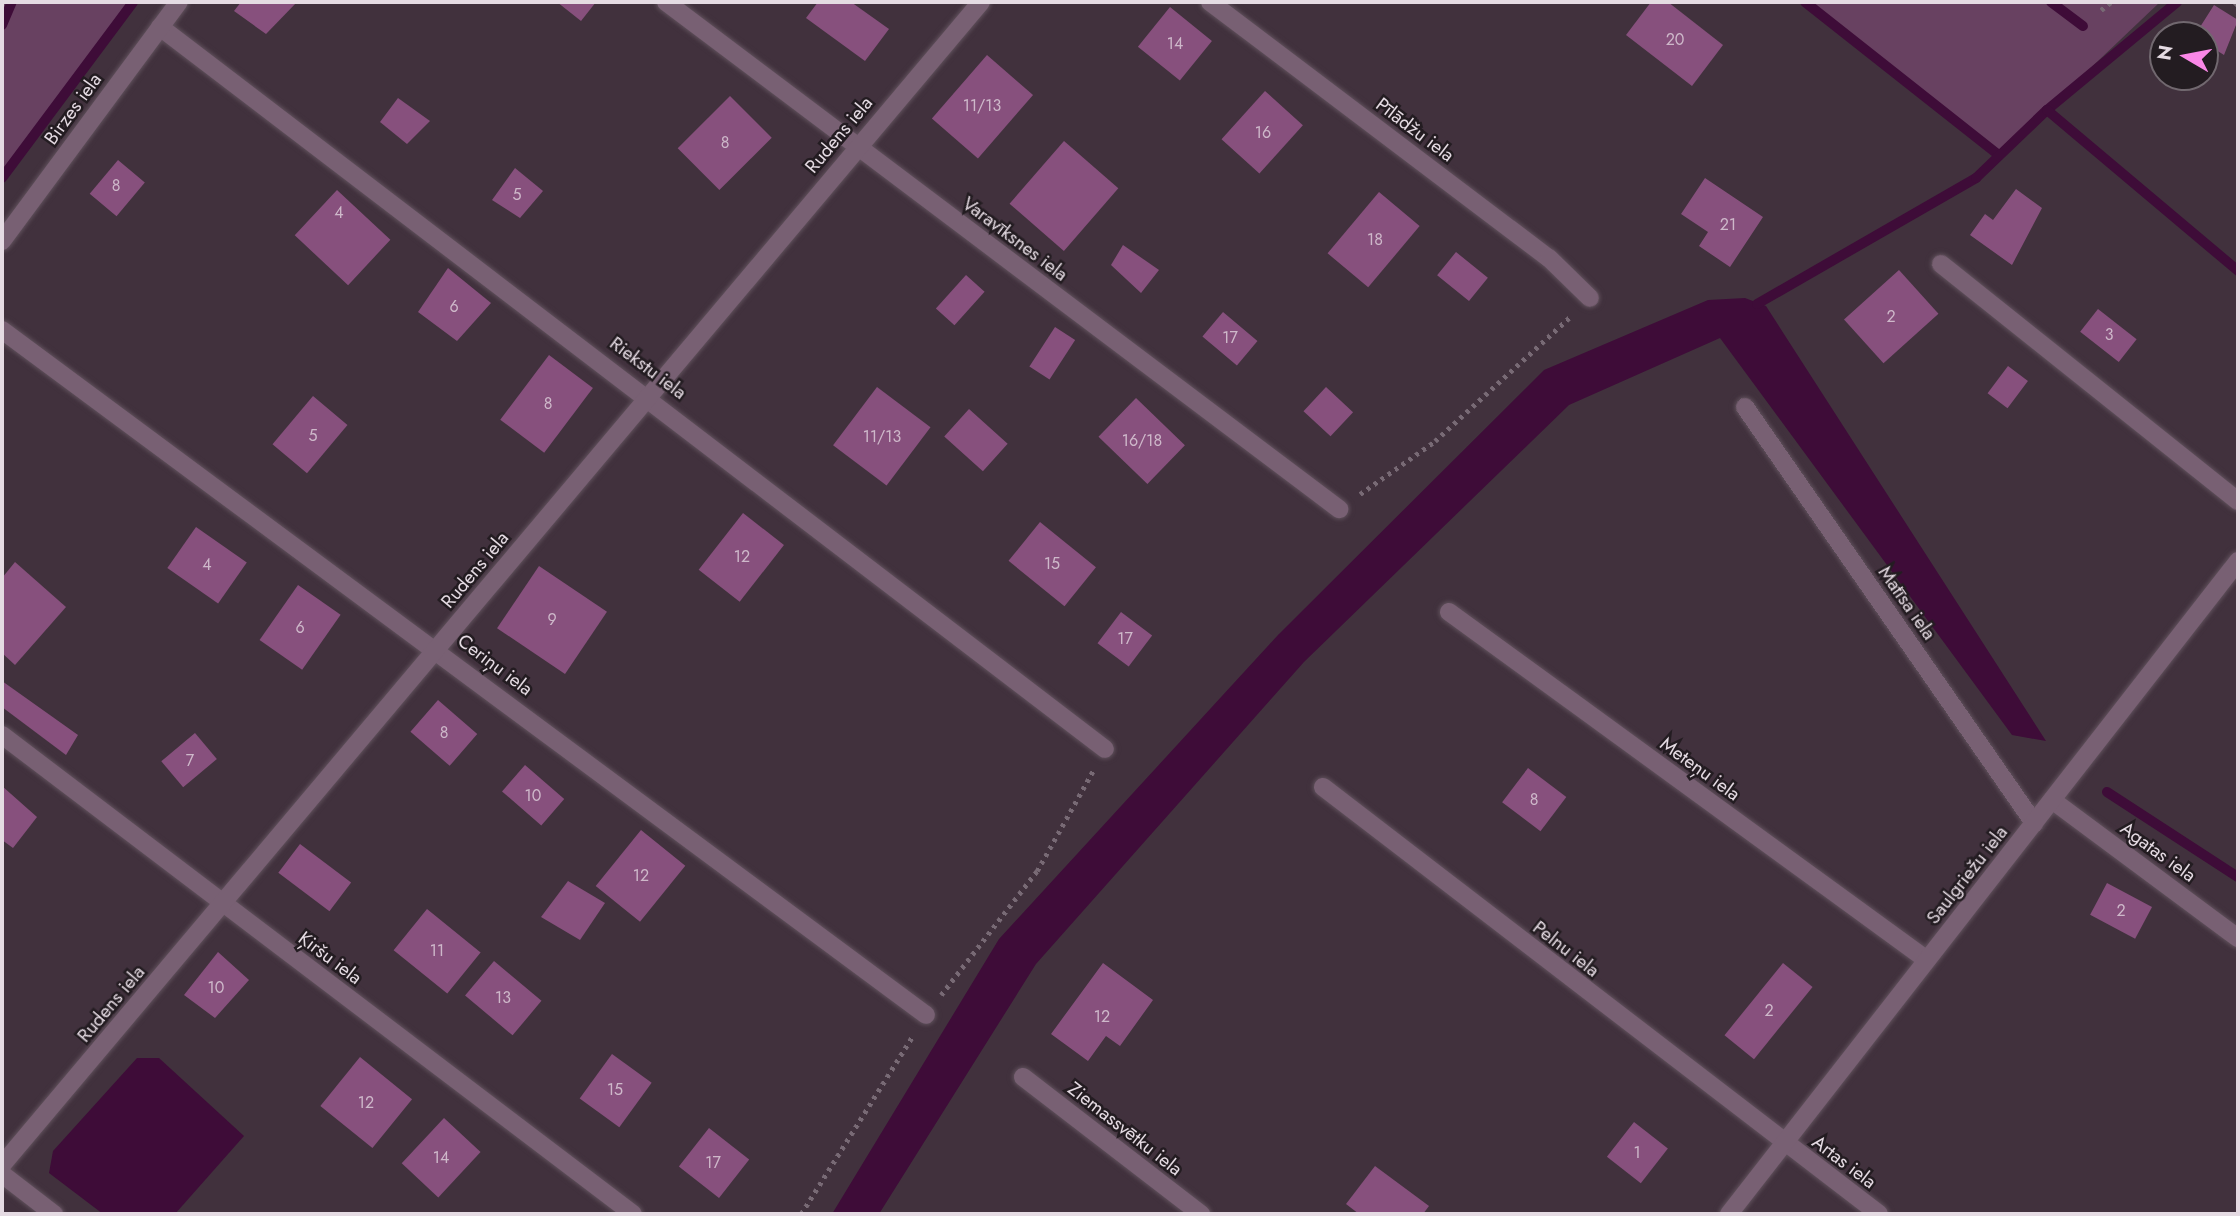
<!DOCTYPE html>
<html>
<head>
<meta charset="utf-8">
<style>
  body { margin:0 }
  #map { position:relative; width:2240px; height:1216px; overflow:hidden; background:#41313d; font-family:Jost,sans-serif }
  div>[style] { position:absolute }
  .green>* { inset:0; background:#684161 }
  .water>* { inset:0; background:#3e0c38 }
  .stream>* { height:10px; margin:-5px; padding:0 5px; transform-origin:5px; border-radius:5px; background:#3e0c38 }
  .building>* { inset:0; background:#87507d; transform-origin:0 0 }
  .path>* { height:4.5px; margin-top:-2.25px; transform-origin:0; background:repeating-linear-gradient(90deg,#786a75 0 3.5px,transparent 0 8.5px) }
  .roads { filter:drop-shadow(0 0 2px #5f505b) drop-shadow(0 0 2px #5f505b) }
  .minor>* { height:18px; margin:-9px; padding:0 9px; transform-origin:9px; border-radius:9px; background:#786073 }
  span { translate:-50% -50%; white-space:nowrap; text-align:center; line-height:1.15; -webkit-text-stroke:5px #231c21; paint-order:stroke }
  .number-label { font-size:16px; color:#ceb8ca }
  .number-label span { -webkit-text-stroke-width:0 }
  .street-label { font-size:19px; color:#e5dbe3 }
  .frame { position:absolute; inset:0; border:4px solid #e5dbe3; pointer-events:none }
  .north { position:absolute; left:2149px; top:21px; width:70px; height:70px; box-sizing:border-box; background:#231c21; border:2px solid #71686f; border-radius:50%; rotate:280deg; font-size:19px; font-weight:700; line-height:28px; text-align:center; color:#e5dbe3 }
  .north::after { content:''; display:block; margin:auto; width:24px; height:32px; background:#fa87e7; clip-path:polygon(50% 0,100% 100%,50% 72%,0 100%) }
</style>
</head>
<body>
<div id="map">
  <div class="green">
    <i style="clip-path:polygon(2px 2px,133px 2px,2px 178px)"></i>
    <i style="clip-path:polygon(1805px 2px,2160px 2px,1999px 155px)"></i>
  </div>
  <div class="water">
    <i style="clip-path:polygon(1745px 298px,1766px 306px,2046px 741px,2012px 735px,1720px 338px,1569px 405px,1304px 662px,1036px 964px,879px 1214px,832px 1214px,999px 939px,1278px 635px,1544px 370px,1708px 300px)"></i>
    <i style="clip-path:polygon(137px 1058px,159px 1058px,244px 1136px,175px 1214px,103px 1214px,49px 1173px,53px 1151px)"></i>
  </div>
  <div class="stream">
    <i style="left:1805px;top:2px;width:247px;rotate:38.3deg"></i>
    <i style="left:2051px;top:2px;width:40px;rotate:37deg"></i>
    <i style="left:2px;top:25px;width:25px;rotate:-67deg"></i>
    <i style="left:2047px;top:110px;width:169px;rotate:-39.7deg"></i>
    <i style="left:2px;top:178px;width:219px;rotate:-53.3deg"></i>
    <i style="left:1757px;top:304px;width:253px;rotate:-29.9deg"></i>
    <i style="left:1976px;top:178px;width:98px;rotate:-43.8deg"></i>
    <i style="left:2047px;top:110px;width:250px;rotate:40.1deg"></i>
    <i style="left:2107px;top:792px;width:156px;rotate:33deg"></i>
  </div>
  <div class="building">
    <i style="clip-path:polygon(241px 2px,297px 2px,266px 34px,234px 11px)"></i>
    <i style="clip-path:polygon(557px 2px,596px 2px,581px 21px)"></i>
    <i style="clip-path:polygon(818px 2px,851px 2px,889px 29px,865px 61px,806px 18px)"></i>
    <i style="clip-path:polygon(1651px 2px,1668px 2px,1723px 45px,1692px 86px,1626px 35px)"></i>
    <i style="clip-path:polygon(2214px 5px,2238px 20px,2224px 55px,2205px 43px,2205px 35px,2195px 35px)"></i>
    <i style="left:1170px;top:7px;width:54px;height:51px;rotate:39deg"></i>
    <i style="left:987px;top:55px;width:61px;height:84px;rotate:41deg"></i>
    <i style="left:1265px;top:91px;width:51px;height:65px;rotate:42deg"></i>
    <i style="left:730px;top:96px;width:59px;height:74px;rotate:45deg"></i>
    <i style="clip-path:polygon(398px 98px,430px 121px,407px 144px,380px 122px)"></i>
    <i style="left:1064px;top:141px;width:72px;height:83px;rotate:41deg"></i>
    <i style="left:118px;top:160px;width:35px;height:44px;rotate:40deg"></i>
    <i style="clip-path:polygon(515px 168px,543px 191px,520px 218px,492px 200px)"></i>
    <i style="clip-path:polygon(1705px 178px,1763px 217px,1730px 267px,1699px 246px,1708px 232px,1681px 214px)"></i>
    <i style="clip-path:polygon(2016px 189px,2042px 208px,2012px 265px,1970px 235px,1985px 214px,1993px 220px)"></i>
    <i style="left:337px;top:190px;width:73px;height:62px;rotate:43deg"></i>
    <i style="left:1379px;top:192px;width:53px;height:80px;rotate:40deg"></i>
    <i style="clip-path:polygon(1123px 245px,1159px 270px,1141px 293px,1111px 265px)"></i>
    <i style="left:1456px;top:252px;width:41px;height:30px;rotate:39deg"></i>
    <i style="clip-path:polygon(448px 268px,491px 303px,457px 341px,418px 312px)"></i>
    <i style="left:1899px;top:270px;width:59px;height:74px;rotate:48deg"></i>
    <i style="left:966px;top:275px;width:25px;height:45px;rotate:42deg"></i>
    <i style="left:2098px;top:309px;width:49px;height:29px;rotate:38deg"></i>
    <i style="left:1223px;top:312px;width:45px;height:32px;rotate:40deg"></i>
    <i style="left:1055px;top:327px;width:24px;height:47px;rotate:33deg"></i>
    <i style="left:549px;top:355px;width:55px;height:81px;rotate:37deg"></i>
    <i style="left:2008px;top:366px;width:25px;height:34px;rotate:37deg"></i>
    <i style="left:877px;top:387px;width:67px;height:73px;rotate:37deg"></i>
    <i style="left:1326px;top:387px;width:37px;height:33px;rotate:43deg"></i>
    <i style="left:313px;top:396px;width:45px;height:63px;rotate:40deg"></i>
    <i style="left:1136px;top:398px;width:68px;height:54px;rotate:44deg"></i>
    <i style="left:969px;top:409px;width:52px;height:37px;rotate:42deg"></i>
    <i style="left:743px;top:513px;width:52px;height:72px;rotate:38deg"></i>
    <i style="left:1040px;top:522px;width:72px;height:50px;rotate:39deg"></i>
    <i style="left:196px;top:527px;width:62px;height:50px;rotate:35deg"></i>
    <i style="clip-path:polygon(15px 562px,66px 607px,15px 665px,2px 653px,2px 578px)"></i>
    <i style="left:539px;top:566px;width:82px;height:75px;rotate:34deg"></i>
    <i style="left:298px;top:585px;width:52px;height:67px;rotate:35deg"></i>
    <i style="left:1121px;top:612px;width:39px;height:39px;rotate:37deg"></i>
    <i style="clip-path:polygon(2px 681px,78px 735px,66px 755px,2px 707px)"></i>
    <i style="left:438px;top:700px;width:52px;height:42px;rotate:41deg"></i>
    <i style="left:195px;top:733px;width:34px;height:44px;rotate:50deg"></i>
    <i style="left:525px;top:765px;width:52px;height:35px;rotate:41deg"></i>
    <i style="left:1528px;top:768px;width:48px;height:43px;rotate:37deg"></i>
    <i style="clip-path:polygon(2px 786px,37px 817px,13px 848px,2px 840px)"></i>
    <i style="left:641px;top:830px;width:57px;height:72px;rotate:39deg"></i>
    <i style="left:300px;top:844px;width:64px;height:36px;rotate:37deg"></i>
    <i style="clip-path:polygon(568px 881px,605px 903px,580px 940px,541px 917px)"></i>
    <i style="left:2107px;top:883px;width:51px;height:36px;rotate:28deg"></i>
    <i style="left:427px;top:909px;width:69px;height:53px;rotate:39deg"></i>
    <i style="clip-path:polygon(218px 952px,249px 980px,215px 1018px,184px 995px)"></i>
    <i style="left:494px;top:961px;width:62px;height:45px;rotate:40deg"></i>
    <i style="clip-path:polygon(1103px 963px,1153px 1000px,1120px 1046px,1106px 1036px,1088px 1061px,1051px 1034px)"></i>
    <i style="left:1783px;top:963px;width:38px;height:93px;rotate:39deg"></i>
    <i style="left:612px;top:1054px;width:49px;height:55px;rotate:36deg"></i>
    <i style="left:360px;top:1057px;width:67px;height:63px;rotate:39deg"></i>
    <i style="left:444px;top:1118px;width:50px;height:62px;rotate:43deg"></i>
    <i style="left:1634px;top:1122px;width:43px;height:44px;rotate:38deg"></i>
    <i style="left:709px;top:1128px;width:51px;height:49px;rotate:38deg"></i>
    <i style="clip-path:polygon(1375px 1166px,1429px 1206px,1423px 1214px,1359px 1214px,1346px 1204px)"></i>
  </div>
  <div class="path">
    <i style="left:2235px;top:2px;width:4px;rotate:45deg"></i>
    <i style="left:2101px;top:10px;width:13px;rotate:-39deg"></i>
    <i style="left:1360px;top:494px;width:92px;rotate:-35.2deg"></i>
    <i style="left:1435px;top:441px;width:186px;rotate:-42.6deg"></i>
    <i style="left:941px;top:995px;width:157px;rotate:-52.3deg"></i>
    <i style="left:1037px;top:871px;width:115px;rotate:-60.8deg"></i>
    <i style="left:801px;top:1214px;width:209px;rotate:-57.9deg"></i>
  </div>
  <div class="roads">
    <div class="minor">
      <i style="left:666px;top:2px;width:843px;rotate:36.99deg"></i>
      <i style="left:1210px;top:2px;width:425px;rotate:37.1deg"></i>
      <i style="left:1549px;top:258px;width:57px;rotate:44.3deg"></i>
      <i style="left:160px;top:27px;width:1189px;rotate:37.38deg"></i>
      <i style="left:2px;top:241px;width:297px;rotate:-53.5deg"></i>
      <i style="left:1941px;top:264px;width:380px;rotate:38.6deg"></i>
      <i style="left:2px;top:330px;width:1150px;rotate:36.55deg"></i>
      <i style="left:1745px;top:407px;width:507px;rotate:55.21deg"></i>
      <i style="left:1449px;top:612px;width:591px;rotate:36.06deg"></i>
      <i style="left:2px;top:735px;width:792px;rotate:37.2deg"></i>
      <i style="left:1323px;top:787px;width:701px;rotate:37.52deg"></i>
      <i style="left:2052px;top:800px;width:232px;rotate:36.6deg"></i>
      <i style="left:1023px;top:1077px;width:225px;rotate:37.6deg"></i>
      <i style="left:2px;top:1165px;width:1520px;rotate:-49.91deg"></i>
      <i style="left:2px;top:1174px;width:66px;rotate:37.6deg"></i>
      <i style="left:1729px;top:1214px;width:828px;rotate:-52.06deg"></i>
    </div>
  </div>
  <div class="number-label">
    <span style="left:1675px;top:40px">20</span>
    <span style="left:1175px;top:44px">14</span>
    <span style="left:982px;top:106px">11/13</span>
    <span style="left:1263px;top:133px">16</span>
    <span style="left:725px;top:143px">8</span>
    <span style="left:116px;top:186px">8</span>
    <span style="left:517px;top:195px">5</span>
    <span style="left:339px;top:213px">4</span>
    <span style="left:1728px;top:225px">21</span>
    <span style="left:1375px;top:240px">18</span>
    <span style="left:454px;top:307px">6</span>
    <span style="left:1891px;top:317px">2</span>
    <span style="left:2109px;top:335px">3</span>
    <span style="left:1230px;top:338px">17</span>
    <span style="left:548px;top:404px">8</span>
    <span style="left:313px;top:436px">5</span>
    <span style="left:882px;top:437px">11/13</span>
    <span style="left:1142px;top:441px">16/18</span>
    <span style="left:742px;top:557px">12</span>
    <span style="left:1052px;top:564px">15</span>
    <span style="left:207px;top:565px">4</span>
    <span style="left:552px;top:620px">9</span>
    <span style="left:300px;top:628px">6</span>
    <span style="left:1125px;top:639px">17</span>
    <span style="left:444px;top:733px">8</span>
    <span style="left:190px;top:761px">7</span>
    <span style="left:533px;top:796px">10</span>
    <span style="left:1534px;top:800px">8</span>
    <span style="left:641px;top:876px">12</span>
    <span style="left:2121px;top:911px">2</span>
    <span style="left:437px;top:951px">11</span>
    <span style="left:216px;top:988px">10</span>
    <span style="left:503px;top:998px">13</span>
    <span style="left:1769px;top:1011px">2</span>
    <span style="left:1102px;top:1017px">12</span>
    <span style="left:615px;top:1090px">15</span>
    <span style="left:366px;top:1103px">12</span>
    <span style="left:1637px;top:1153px">1</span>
    <span style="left:441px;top:1158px">14</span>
    <span style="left:713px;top:1163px">17</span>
  </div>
  <div class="street-label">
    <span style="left:73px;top:109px;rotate:-54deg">Birzes iela</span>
    <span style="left:1415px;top:130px;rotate:37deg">Pīlādžu iela</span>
    <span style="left:839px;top:135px;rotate:-50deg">Rudens iela</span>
    <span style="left:1015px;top:239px;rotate:37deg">Varavīksnes iela</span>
    <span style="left:648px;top:368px;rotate:37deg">Riekstu iela</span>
    <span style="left:475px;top:570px;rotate:-50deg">Rudens iela</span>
    <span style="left:1907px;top:603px;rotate:55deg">Matīsa iela</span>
    <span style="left:495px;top:665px;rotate:37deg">Ceriņu iela</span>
    <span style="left:1700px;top:769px;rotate:36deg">Meteņu iela</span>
    <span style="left:2158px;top:852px;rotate:36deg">Agatas iela</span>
    <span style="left:1967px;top:875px;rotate:-52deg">Saulgriežu iela</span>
    <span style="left:1566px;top:949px;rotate:38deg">Pelnu iela</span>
    <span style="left:330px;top:958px;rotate:37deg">Ķiršu iela</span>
    <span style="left:111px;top:1004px;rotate:-50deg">Rudens iela</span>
    <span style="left:1125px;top:1129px;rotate:38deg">Ziemassvētku iela</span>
    <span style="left:1844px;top:1162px;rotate:37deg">Artas iela</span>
  </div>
  <div class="frame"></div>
  <div class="north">N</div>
</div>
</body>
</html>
